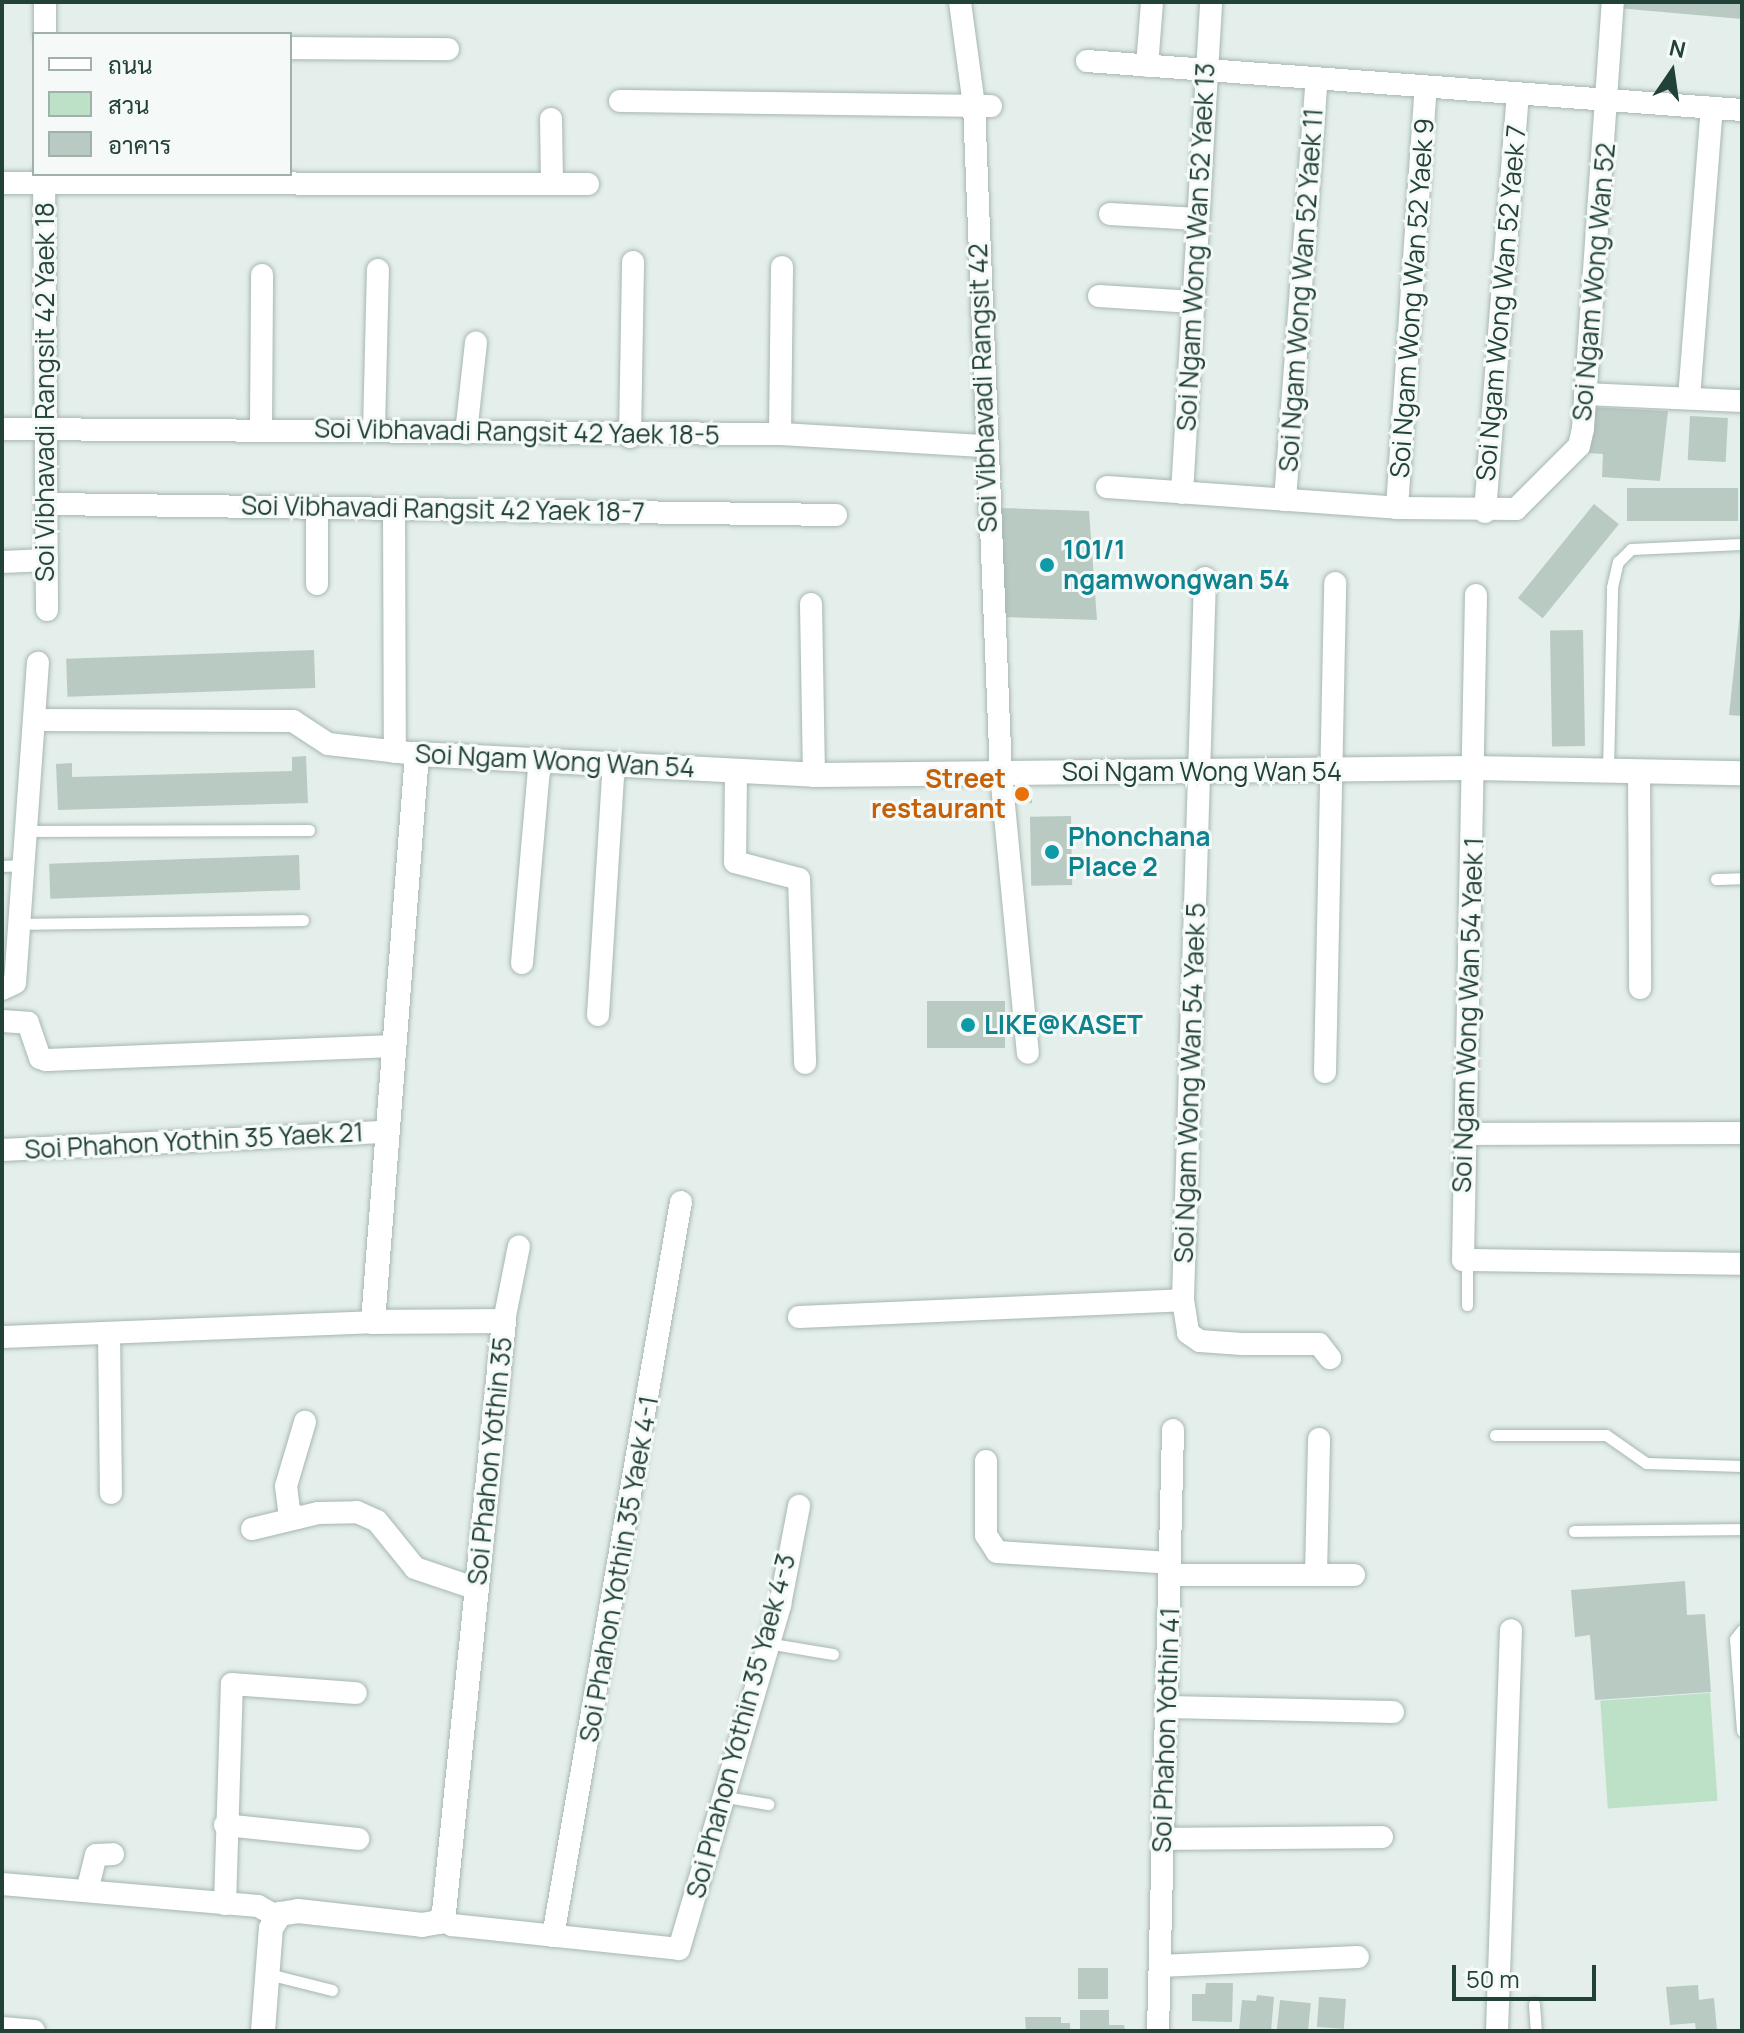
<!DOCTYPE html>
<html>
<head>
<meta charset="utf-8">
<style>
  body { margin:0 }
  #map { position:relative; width:1744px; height:2033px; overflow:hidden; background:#e4eeea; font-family:Manrope,Sarabun,sans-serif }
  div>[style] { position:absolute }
  .green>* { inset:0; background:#bce1c6; transform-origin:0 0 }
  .building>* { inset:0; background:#b9cac3; transform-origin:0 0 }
  .roads { filter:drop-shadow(0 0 2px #a6b7b1) drop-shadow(0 0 2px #a6b7b1) }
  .service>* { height:11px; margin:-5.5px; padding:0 5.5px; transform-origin:5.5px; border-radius:5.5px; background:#fff }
  .minor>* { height:22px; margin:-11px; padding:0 11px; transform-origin:11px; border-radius:11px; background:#fff }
  .tertiary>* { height:24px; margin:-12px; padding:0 12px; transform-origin:12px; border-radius:12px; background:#fff }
  .dots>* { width:22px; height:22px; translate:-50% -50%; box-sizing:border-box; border:4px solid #f5faf8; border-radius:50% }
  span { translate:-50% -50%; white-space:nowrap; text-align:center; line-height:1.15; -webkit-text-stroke:6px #f5faf8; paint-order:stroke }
  .street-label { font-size:26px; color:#224239 }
  .culture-label { font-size:26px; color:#0d838f; font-weight:700 }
  .left { translate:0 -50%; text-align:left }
  .food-label { font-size:26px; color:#c56008; font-weight:700 }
  .right { translate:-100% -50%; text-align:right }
  .frame { position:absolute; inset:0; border:4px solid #224239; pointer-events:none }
  .legend { position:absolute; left:32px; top:32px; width:260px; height:144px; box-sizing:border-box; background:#f5faf8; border:2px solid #a1b0ac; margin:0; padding:10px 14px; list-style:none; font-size:24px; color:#224239 }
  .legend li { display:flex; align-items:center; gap:16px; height:40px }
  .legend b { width:40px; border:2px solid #a1b0ac }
  .north { position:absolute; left:1632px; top:32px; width:80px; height:80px; -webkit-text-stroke:6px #f5faf8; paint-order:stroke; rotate:13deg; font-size:22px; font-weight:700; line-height:32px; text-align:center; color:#224239 }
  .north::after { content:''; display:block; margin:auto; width:28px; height:36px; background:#224239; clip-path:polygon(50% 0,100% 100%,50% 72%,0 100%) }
  .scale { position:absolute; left:1452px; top:1965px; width:144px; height:36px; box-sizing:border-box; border:4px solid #224239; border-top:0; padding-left:10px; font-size:24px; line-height:28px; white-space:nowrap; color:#224239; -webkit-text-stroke:6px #f5faf8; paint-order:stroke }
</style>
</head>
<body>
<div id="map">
  <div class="green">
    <i style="left:1710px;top:1693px;width:108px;height:110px;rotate:86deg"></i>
  </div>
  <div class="building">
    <i style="clip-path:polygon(1617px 2px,1742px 2px,1742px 19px,1617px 8px)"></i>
    <i style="clip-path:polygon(1590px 407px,1668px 411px,1660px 481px,1602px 477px,1603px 454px,1588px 453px)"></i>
    <i style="left:1690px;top:416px;width:38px;height:44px;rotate:3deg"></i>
    <i style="left:1738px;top:488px;width:33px;height:111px;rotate:90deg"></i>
    <i style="left:1594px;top:504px;width:32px;height:121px;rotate:39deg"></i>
    <i style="clip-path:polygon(1000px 508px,1089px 511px,1097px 620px,1003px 617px)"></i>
    <i style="clip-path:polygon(1740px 612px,1742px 612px,1742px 716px,1729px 715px)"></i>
    <i style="left:1583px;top:630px;width:116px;height:33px;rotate:89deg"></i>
    <i style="left:314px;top:650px;width:38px;height:248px;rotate:88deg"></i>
    <i style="clip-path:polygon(306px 756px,308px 803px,58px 810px,56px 764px,72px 763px,72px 777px,292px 771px,292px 757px)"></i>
    <i style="left:1030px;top:783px;width:20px;height:19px;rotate:84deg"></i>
    <i style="left:1071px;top:816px;width:69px;height:41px;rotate:89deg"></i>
    <i style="left:299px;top:855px;width:35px;height:250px;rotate:88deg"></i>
    <i style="left:927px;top:1001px;width:78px;height:47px"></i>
    <i style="clip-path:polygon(1685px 1581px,1687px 1615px,1705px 1614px,1711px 1692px,1595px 1700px,1590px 1635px,1575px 1637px,1571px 1590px)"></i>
    <i style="left:1078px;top:1968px;width:30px;height:31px"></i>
    <i style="clip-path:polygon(1206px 1983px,1233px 1983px,1232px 2022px,1192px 2021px,1192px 1994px,1205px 1994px)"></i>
    <i style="clip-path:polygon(1698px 1985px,1699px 2000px,1714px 1998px,1717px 2031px,1696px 2031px,1695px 2023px,1670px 2025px,1666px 1987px)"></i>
    <i style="clip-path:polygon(1257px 1995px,1274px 1997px,1271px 2031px,1239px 2031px,1242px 2000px,1256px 2001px)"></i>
    <i style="left:1319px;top:1997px;width:27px;height:30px;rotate:4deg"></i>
    <i style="left:1280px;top:2000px;width:31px;height:31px;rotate:6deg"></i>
    <i style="clip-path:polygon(1080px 2010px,1109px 2010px,1109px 2025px,1124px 2025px,1125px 2031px,1080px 2031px)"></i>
    <i style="clip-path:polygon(1025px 2017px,1061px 2017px,1061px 2023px,1070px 2023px,1070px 2031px,1026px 2031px)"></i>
  </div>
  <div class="roads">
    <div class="service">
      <i style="left:1608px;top:770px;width:183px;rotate:-88.7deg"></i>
      <i style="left:1612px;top:587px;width:26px;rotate:-77deg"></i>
      <i style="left:1618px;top:562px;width:18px;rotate:-45deg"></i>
      <i style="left:1631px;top:549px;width:110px;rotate:-2.6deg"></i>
      <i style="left:25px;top:831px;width:284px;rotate:-0.2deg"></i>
      <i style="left:2px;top:866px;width:21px;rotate:-3deg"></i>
      <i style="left:1716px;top:879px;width:26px;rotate:-2deg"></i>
      <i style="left:19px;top:924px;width:284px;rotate:-0.8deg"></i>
      <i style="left:1467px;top:1305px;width:42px;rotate:-90deg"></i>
      <i style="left:1495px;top:1435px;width:111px"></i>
      <i style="left:1606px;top:1435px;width:49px;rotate:35deg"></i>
      <i style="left:1646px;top:1463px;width:96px;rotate:1.8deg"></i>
      <i style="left:1574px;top:1531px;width:168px;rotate:-0.7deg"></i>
      <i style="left:1742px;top:1630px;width:11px;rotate:128deg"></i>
      <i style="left:1735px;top:1639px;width:92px;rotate:85.6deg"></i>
      <i style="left:767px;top:1643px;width:67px;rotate:9.5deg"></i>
      <i style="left:720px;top:1796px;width:49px;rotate:9.5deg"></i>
      <i style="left:268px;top:1974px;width:66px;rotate:14deg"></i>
      <i style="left:1534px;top:2004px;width:27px;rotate:86deg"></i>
    </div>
    <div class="minor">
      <i style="left:45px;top:2px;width:32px;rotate:90deg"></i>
      <i style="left:960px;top:2px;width:104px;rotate:82.3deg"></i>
      <i style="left:974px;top:105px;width:670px;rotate:87.69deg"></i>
      <i style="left:1001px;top:774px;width:280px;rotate:84.5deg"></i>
      <i style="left:290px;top:48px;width:158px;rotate:0.4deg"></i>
      <i style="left:1087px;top:61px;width:657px;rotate:4.28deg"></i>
      <i style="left:1147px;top:66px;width:64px;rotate:-85.5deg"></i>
      <i style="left:620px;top:101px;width:371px;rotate:0.8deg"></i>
      <i style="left:551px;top:119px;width:64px;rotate:89.1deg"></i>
      <i style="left:44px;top:174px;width:436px;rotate:89.6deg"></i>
      <i style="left:2px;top:183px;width:586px;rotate:0.1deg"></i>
      <i style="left:1110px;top:214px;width:88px;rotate:3.3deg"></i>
      <i style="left:1099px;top:296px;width:94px;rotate:3.7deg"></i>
      <i style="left:1585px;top:394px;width:157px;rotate:2.6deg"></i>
      <i style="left:1689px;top:398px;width:291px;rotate:-85.5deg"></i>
      <i style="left:2px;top:429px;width:778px;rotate:0.37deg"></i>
      <i style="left:780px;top:434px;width:204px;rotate:3.4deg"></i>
      <i style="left:261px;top:429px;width:154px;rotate:-89.6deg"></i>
      <i style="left:374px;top:430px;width:160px;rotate:-88.6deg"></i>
      <i style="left:466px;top:433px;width:91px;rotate:-83.7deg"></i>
      <i style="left:780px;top:434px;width:167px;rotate:-89.3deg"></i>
      <i style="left:630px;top:437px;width:175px;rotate:-89deg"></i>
      <i style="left:1107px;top:487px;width:291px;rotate:4.1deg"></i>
      <i style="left:1397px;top:508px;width:119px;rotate:0.5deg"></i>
      <i style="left:1516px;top:509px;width:89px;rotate:-45deg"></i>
      <i style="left:1579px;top:446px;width:18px;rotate:-77deg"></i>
      <i style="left:1583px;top:428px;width:427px;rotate:-86deg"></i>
      <i style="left:1182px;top:493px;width:492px;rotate:-86.6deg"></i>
      <i style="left:1285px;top:500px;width:422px;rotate:-85.7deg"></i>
      <i style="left:49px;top:504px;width:787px;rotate:0.8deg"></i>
      <i style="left:317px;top:508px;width:76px;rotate:90deg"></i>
      <i style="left:394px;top:508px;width:244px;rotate:89.8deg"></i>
      <i style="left:1397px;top:508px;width:421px;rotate:-86.1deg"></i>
      <i style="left:1485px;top:512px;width:419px;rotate:-85.5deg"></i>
      <i style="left:2px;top:562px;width:45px;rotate:-2.5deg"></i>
      <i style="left:1205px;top:578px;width:722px;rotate:91.75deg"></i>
      <i style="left:1183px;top:1300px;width:33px;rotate:81deg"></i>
      <i style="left:1188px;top:1333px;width:14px;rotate:34deg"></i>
      <i style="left:1200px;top:1341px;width:42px;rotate:4.1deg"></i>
      <i style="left:1242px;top:1344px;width:77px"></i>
      <i style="left:1319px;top:1344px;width:18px;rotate:52deg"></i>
      <i style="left:1476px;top:595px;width:665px;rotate:91.12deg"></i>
      <i style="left:1463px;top:1260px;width:279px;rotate:0.8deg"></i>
      <i style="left:811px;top:604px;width:171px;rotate:89deg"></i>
      <i style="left:34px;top:720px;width:259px;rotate:0.2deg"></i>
      <i style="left:293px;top:721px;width:42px;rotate:33.3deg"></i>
      <i style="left:328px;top:744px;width:90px;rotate:6.4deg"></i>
      <i style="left:736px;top:771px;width:91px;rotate:90.6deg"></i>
      <i style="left:735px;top:862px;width:66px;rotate:14.9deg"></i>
      <i style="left:799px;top:879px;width:184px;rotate:88.1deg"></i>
      <i style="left:1639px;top:771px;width:217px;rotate:89.7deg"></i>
      <i style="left:522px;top:963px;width:205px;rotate:-85deg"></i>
      <i style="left:2px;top:989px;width:14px;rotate:-25deg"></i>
      <i style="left:15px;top:983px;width:321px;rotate:-85.9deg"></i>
      <i style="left:598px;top:1015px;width:252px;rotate:-86.4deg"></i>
      <i style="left:2px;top:1021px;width:26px;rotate:4deg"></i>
      <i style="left:28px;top:1023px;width:37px;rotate:71deg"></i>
      <i style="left:40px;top:1058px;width:6px;rotate:18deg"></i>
      <i style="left:46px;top:1060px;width:349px;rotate:-2.3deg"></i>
      <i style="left:1325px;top:1072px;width:489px;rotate:-88.8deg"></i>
      <i style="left:1467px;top:1134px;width:275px;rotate:-0.2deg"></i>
      <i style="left:2px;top:1150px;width:385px;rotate:-2.7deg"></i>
      <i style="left:799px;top:1317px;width:384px;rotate:-2.5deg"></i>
      <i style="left:504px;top:1321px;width:76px;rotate:-78.7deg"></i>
      <i style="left:109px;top:1333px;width:160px;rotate:89.3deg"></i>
      <i style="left:2px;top:1337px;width:371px;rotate:-2.3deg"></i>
      <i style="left:986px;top:1461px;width:74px;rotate:90deg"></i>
      <i style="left:986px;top:1535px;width:20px;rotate:57deg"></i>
      <i style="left:997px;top:1552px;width:173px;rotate:3.6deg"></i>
      <i style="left:297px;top:1518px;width:11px;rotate:-135deg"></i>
      <i style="left:289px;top:1510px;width:24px;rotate:-97deg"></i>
      <i style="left:286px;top:1486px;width:67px;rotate:-73.5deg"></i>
      <i style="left:252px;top:1529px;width:68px;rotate:-13.6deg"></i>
      <i style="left:318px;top:1513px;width:39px;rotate:-1deg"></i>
      <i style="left:357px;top:1512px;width:22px;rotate:24deg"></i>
      <i style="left:377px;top:1521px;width:60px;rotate:51deg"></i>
      <i style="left:415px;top:1568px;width:65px;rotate:18.7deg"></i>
      <i style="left:1170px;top:1575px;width:184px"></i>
      <i style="left:1316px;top:1575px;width:136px;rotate:-88.7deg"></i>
      <i style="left:1168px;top:1707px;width:225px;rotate:1.3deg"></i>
      <i style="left:225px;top:1825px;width:134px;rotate:6deg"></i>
      <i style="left:1162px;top:1839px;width:220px;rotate:-0.5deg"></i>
      <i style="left:2px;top:1884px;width:257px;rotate:4.9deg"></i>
      <i style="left:258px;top:1906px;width:23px;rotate:29deg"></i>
      <i style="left:87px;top:1891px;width:37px;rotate:-76deg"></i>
      <i style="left:96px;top:1855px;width:17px;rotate:-3deg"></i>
      <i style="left:225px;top:1904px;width:220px;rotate:-88.2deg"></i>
      <i style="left:232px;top:1684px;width:124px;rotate:4.2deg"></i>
      <i style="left:441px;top:1919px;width:13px;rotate:29deg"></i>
      <i style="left:452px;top:1925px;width:228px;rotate:6deg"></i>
      <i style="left:679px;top:1949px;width:359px;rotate:-73.6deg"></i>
      <i style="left:780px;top:1605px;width:101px;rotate:-79.1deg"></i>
      <i style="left:553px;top:1936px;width:745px;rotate:-80.11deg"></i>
      <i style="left:1160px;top:1966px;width:198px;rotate:-2.6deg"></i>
      <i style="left:2px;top:2028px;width:32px;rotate:5deg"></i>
      <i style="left:1158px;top:2031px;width:601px;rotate:-88.57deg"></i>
      <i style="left:1497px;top:2031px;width:401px;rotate:-88deg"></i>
    </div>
    <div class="tertiary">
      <i style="left:263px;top:2031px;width:103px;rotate:-85.6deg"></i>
      <i style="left:271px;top:1928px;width:17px;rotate:-57deg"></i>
      <i style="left:280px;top:1914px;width:18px;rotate:-9deg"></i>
      <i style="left:298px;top:1911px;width:125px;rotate:6.4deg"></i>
      <i style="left:422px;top:1925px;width:17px;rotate:-10deg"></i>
      <i style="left:439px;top:1922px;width:11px;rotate:-63deg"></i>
      <i style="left:444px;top:1912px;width:594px;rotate:-84.2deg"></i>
      <i style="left:504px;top:1321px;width:131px;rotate:179.6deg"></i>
      <i style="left:373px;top:1322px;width:570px;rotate:-85.57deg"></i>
      <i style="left:417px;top:754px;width:398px;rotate:3deg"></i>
      <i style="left:814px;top:775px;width:660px;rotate:-0.61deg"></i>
      <i style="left:1474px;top:768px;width:268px;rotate:1.1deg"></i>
    </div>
  </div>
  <div class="dots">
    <i style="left:1047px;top:565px;background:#0f9aa8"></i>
    <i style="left:1022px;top:794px;background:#e8710a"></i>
    <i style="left:1052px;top:852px;background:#0f9aa8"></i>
    <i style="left:968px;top:1025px;background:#0f9aa8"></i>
  </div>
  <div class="street-label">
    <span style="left:1196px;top:247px;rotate:-87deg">Soi Ngam Wong Wan 52 Yaek 13</span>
    <span style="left:1594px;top:282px;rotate:-85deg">Soi Ngam Wong Wan 52</span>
    <span style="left:1301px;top:290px;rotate:-86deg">Soi Ngam Wong Wan 52 Yaek 11</span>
    <span style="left:1412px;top:298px;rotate:-86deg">Soi Ngam Wong Wan 52 Yaek 9</span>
    <span style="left:1501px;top:303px;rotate:-85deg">Soi Ngam Wong Wan 52 Yaek 7</span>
    <span style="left:983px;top:388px;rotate:-92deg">Soi Vibhavadi Rangsit 42</span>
    <span style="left:45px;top:392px;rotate:-90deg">Soi Vibhavadi Rangsit 42 Yaek 18</span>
    <span style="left:517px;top:432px;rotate:1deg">Soi Vibhavadi Rangsit 42 Yaek 18-5</span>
    <span style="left:443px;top:509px;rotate:1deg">Soi Vibhavadi Rangsit 42 Yaek 18-7</span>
    <span style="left:555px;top:761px;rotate:3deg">Soi Ngam Wong Wan 54</span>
    <span style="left:1202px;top:772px">Soi Ngam Wong Wan 54</span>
    <span style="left:1468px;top:1015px;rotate:-88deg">Soi Ngam Wong Wan 54 Yaek 1</span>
    <span style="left:1190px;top:1083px;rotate:-88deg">Soi Ngam Wong Wan 54 Yaek 5</span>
    <span style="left:194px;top:1141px;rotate:-3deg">Soi Phahon Yothin 35 Yaek 21</span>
    <span style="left:490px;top:1461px;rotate:-84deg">Soi Phahon Yothin 35</span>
    <span style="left:619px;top:1569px;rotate:-80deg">Soi Phahon Yothin 35 Yaek 4-1</span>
    <span style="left:741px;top:1726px;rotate:-75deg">Soi Phahon Yothin 35 Yaek 4-3</span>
    <span style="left:1166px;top:1730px;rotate:-88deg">Soi Phahon Yothin 41</span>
  </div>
  <div class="culture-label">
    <span class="left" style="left:1063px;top:565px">101/1<br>ngamwongwan 54</span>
    <span class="left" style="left:1068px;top:852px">Phonchana<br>Place 2</span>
    <span class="left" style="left:984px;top:1025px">LIKE@KASET</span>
  </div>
  <div class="food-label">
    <span class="right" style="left:1006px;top:794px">Street<br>restaurant</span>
  </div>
  <div class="frame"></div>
  <ul class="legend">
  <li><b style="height:10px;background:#fff"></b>ถนน</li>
  <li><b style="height:22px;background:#bce1c6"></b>สวน</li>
  <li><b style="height:22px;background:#b9cac3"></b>อาคาร</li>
  </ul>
  <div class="north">N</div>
  <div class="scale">50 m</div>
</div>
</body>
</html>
